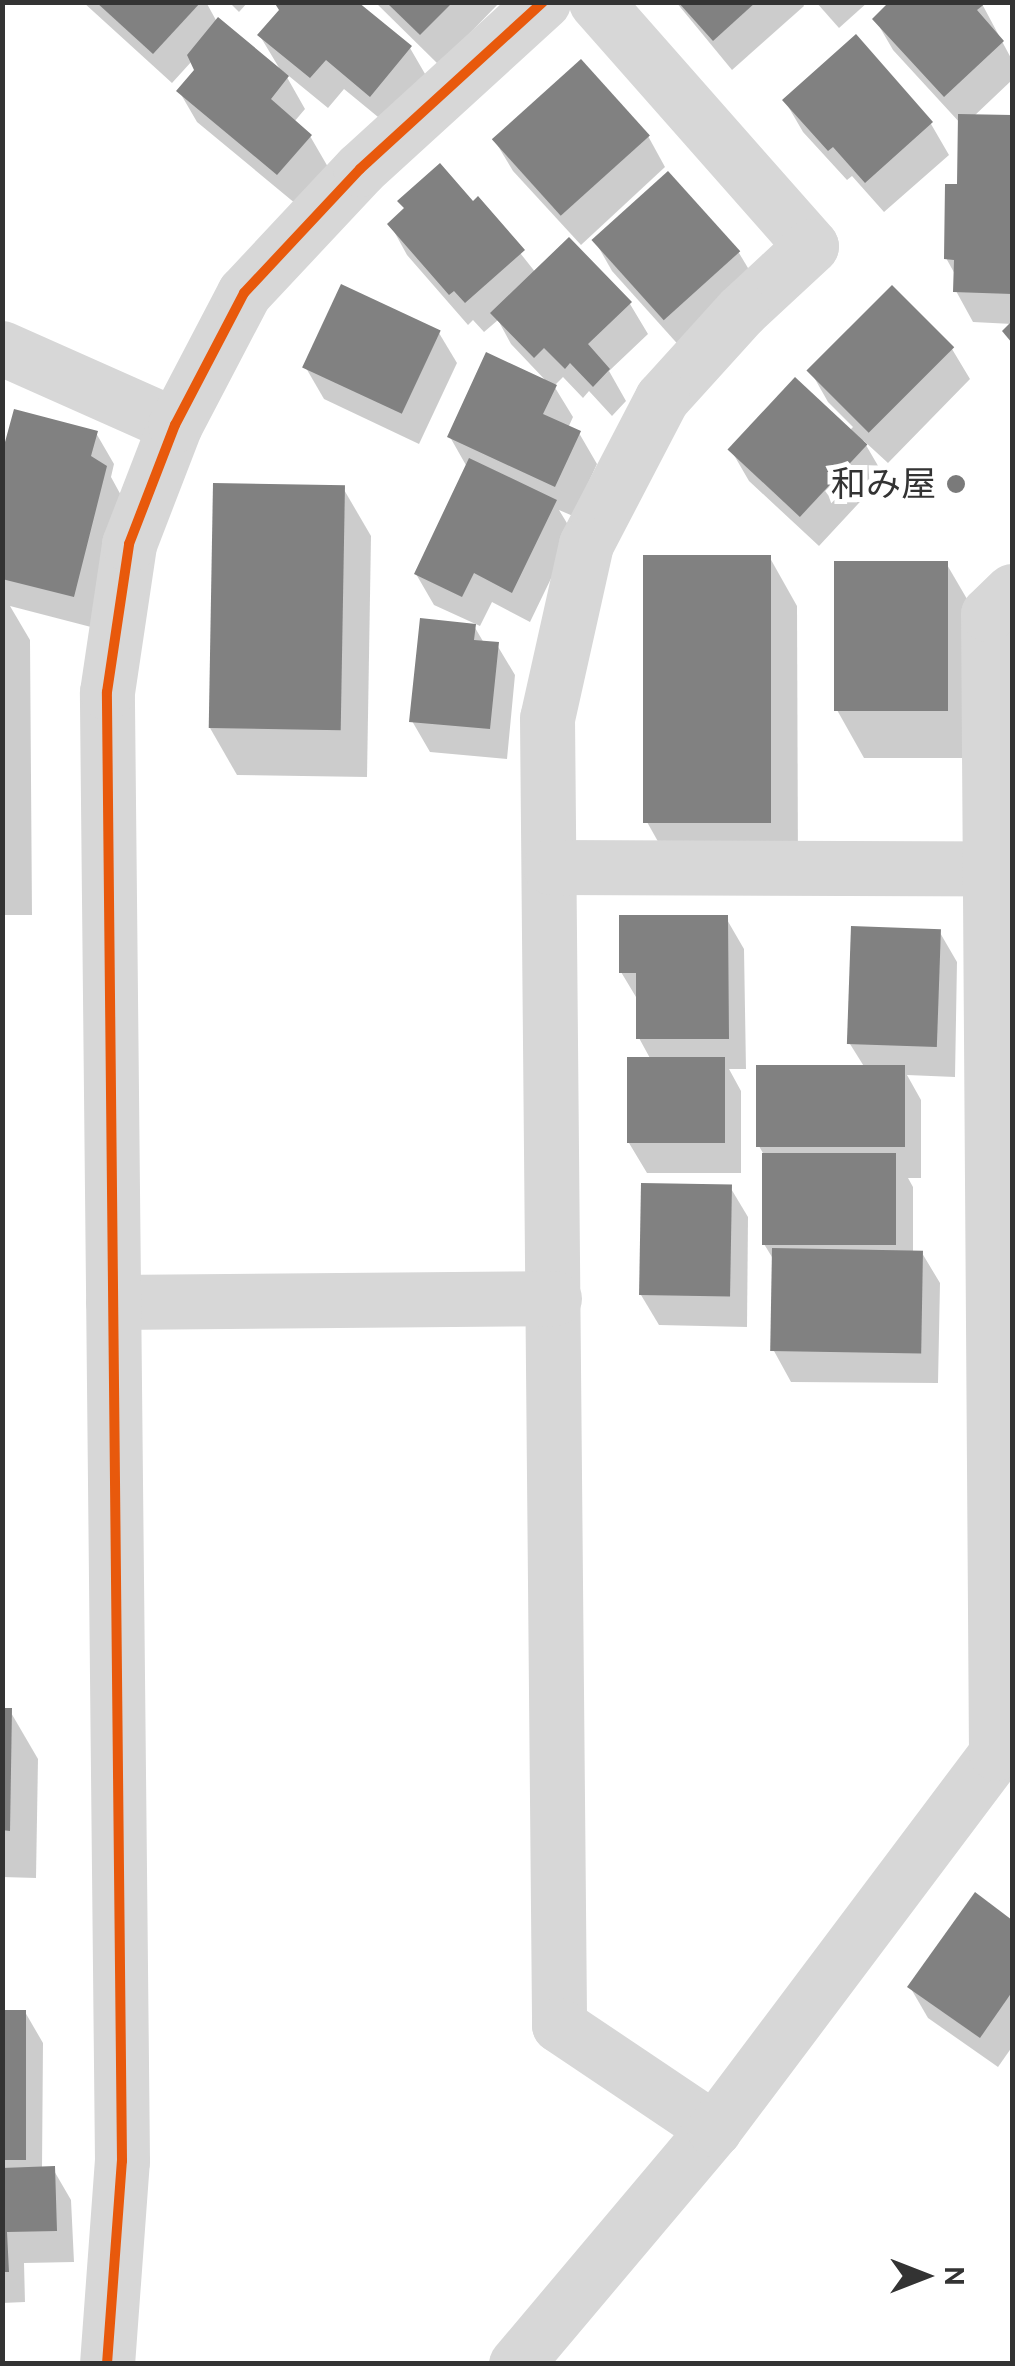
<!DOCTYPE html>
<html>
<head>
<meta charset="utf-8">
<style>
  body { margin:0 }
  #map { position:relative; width:1015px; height:2366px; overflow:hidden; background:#fff; font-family:Cabin,"Noto Sans JP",sans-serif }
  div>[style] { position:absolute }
  .shadow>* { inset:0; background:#0003 }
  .building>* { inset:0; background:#818181; transform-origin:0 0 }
  .minor>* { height:55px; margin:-27.5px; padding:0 27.5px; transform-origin:27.5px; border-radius:27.5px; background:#d7d7d7 }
  .cycleway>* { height:10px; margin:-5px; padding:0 5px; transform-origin:5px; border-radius:5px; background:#e8590c }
  .dots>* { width:28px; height:28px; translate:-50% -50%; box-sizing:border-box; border:5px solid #fff; border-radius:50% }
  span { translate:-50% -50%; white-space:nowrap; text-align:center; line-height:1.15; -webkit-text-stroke:10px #fff; paint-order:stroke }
  .poi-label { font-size:35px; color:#333 }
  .right { translate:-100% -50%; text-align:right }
  .frame { position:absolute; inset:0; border:5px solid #333; pointer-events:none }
  .north { position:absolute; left:875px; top:2226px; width:100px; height:100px; -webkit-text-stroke:8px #fff; paint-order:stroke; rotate:90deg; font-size:28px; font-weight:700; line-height:40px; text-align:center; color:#333 }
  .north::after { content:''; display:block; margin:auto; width:35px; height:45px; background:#333; clip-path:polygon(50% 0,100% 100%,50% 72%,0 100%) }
</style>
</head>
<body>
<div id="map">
  <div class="shadow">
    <i style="clip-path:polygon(83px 2px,206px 2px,217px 22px,281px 71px,260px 36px,354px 2px,410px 48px,428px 79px,389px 126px,344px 89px,328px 108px,284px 72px,305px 109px,294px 122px,310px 136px,328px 167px,296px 204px,197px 122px,179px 91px,197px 70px,192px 61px,172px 83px)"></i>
    <i style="clip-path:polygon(229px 2px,248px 2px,239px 12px)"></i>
    <i style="clip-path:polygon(375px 2px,500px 2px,439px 65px)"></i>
    <i style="clip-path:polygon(676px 2px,802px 2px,804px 6px,732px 70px)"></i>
    <i style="clip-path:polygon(816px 2px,868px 2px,839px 28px)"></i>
    <i style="clip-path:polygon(981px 2px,1012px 60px,1012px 80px,973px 117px,1012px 118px,1012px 324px,973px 322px,956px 291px,956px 276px,946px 258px,960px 187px,961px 124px,893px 50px,875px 19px)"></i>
    <i style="clip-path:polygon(785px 101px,931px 124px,949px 155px,884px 212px,852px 176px,847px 180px,803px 132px)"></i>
    <i style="clip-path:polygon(648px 136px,665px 167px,581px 245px,513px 171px,495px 141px)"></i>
    <i style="clip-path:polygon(668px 174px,739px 253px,757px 283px,683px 350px,612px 271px,595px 241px)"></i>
    <i style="clip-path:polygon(478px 200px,536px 273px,630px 304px,648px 334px,609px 371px,626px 401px,612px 416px,589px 391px,583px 398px,563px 377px,554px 386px,573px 417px,568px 428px,579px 433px,597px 464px,573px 516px,559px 510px,573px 533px,530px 622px,492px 602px,480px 626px,434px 605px,416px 574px,467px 467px,450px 437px,548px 383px,511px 344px,498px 320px,484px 332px,473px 320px,468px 325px,407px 255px,390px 224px)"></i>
    <i style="clip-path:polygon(892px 289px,952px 349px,970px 379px,888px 463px,863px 440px,884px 476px,819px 546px,749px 481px,731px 450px,850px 430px,853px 427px,828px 402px,811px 372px)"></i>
    <i style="clip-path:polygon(439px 333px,457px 363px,419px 444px,324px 399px,306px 368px)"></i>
    <i style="clip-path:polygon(96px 433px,114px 464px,111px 477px,123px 499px,91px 627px,10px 606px,30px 640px,32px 915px,2px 915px,2px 462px)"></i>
    <i style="clip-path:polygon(343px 488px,371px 536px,367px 777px,237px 775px,210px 728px)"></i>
    <i style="clip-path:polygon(770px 558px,797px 606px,798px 870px,674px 870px,647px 822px)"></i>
    <i style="clip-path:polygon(946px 563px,974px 611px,974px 758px,864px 758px,837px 710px)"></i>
    <i style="clip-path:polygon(474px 626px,484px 643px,497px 645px,515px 675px,507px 759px,430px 752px,412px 721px)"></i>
    <i style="clip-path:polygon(726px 918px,744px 949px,746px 1069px,729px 1069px,741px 1091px,741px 1173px,647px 1173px,629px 1143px,651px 1060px,639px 1038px,639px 1002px,621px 972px)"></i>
    <i style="clip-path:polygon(939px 931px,957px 962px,955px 1077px,907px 1075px,921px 1100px,921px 1178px,908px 1178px,913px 1187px,913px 1252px,922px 1253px,940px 1283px,938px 1383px,791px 1382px,774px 1351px,775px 1262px,764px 1244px,764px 1155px,759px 1146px,865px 1068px,850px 1044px)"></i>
    <i style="clip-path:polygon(730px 1187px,748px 1217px,747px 1327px,659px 1325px,641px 1295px)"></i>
    <i style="clip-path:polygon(2px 1711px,10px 1711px,38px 1759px,36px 1878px,2px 1877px)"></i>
    <i style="clip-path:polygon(975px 1896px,1012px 1923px,1012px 2047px,998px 2067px,928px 2018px,910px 1987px)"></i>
    <i style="clip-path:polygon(2px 2012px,25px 2012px,43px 2043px,42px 2169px,53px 2169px,71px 2200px,74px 2262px,24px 2263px,25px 2302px,2px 2303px)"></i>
  </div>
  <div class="building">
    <i style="clip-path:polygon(96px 2px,201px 2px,153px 54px)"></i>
    <i style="clip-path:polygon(274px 2px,358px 2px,412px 46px,370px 97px,326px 60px,310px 78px,257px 35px,279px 10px)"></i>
    <i style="clip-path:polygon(386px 2px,453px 2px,420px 35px)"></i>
    <i style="clip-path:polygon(678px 2px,756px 2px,713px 41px)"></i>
    <i style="clip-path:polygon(889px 2px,987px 2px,977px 10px,1004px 41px,944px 97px,872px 19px)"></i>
    <i style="clip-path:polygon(218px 17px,289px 76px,271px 99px,312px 135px,277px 175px,176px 91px,194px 70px,187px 55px)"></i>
    <i style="clip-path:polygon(856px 34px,933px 122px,865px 183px,833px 147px,828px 151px,782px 100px)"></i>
    <i style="left:581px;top:59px;width:103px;height:120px;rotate:48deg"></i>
    <i style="clip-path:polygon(958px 114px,1012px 115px,1012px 294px,953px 292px,954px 260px,944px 259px,945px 184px,957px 184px)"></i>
    <i style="clip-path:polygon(440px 163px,473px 201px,478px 196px,525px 250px,465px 303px,454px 291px,449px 295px,387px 224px,404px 208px,397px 201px)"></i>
    <i style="left:668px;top:171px;width:108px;height:103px;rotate:48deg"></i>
    <i style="clip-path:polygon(569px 237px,632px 302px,588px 344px,610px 369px,593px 387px,570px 363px,565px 369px,544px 348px,534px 358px,490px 313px)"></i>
    <i style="left:341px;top:284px;width:110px;height:92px;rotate:25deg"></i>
    <i style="left:892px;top:285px;width:88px;height:121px;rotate:45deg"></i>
    <i style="clip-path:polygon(1012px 321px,1012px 343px,1002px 331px)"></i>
    <i style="clip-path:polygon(486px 352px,557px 385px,543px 414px,581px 431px,555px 487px,447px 437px)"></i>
    <i style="left:795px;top:377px;width:99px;height:99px;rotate:43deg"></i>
    <i style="clip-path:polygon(14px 409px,98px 431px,91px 456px,107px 466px,74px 597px,2px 579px,2px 453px)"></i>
    <i style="clip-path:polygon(469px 458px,557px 500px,512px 593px,474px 573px,462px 597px,414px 574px)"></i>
    <i style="left:213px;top:483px;width:132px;height:245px;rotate:1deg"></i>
    <i style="left:643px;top:555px;width:128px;height:268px"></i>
    <i style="left:834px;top:561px;width:114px;height:150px"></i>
    <i style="clip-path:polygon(420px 618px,476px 624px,474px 640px,499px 642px,490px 729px,409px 722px)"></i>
    <i style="clip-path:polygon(619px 915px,728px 915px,729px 1039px,636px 1039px,636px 973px,619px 973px)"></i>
    <i style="left:851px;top:926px;width:90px;height:118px;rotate:2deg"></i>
    <i style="left:627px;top:1057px;width:98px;height:86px"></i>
    <i style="left:756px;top:1065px;width:149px;height:82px"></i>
    <i style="left:762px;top:1153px;width:134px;height:92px"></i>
    <i style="left:641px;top:1183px;width:91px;height:112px;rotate:1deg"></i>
    <i style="left:772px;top:1248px;width:151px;height:103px;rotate:1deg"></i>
    <i style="clip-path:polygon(2px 1708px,12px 1708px,10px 1831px,2px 1830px)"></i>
    <i style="clip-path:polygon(975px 1892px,1012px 1920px,1012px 1992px,980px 2038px,907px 1987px)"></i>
    <i style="left:2px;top:2010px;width:24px;height:150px"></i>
    <i style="clip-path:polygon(55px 2166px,57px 2231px,7px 2232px,9px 2272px,2px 2272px,2px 2168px)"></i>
  </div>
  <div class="minor">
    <i style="left:596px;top:2px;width:325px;rotate:48.6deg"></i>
    <i style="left:811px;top:246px;width:96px;rotate:137.1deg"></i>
    <i style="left:741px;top:311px;width:118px;rotate:132.2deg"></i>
    <i style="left:662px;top:398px;width:165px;rotate:117.5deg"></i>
    <i style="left:586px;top:544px;width:178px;rotate:102.6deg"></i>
    <i style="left:547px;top:718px;width:1307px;rotate:89.47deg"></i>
    <i style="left:559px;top:2025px;width:187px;rotate:33.9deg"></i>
    <i style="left:2px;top:348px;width:189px;rotate:24deg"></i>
    <i style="left:550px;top:867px;width:462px;rotate:0.2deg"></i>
    <i style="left:113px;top:1302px;width:441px;rotate:-0.5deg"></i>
    <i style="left:107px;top:2364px;width:204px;rotate:-85.8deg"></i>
    <i style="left:122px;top:2161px;width:1469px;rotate:-90.59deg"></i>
    <i style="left:107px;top:692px;width:150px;rotate:-81.5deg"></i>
    <i style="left:129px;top:544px;width:128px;rotate:-68.9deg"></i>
    <i style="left:175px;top:425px;width:149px;rotate:-62.4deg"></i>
    <i style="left:244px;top:293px;width:170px;rotate:-46.9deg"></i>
    <i style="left:360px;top:169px;width:248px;rotate:-42.4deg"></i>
    <i style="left:516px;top:2364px;width:307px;rotate:-49.9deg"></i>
    <i style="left:714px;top:2129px;width:470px;rotate:-53.1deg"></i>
    <i style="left:996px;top:1753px;width:1139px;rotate:-90.4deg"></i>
    <i style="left:988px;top:614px;width:33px;rotate:-44deg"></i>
  </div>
  <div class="cycleway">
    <i style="left:107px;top:2364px;width:204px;rotate:-85.8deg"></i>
    <i style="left:122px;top:2161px;width:1469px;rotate:-90.59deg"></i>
    <i style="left:107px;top:692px;width:150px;rotate:-81.5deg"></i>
    <i style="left:129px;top:544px;width:128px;rotate:-68.9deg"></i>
    <i style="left:175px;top:425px;width:149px;rotate:-62.4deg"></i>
    <i style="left:244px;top:293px;width:170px;rotate:-46.9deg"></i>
    <i style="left:360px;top:169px;width:248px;rotate:-42.4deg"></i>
  </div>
  <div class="dots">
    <i style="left:956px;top:484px;background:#7a7a7a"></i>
  </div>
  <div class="poi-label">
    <span class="right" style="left:936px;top:484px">和み屋</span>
  </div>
  <div class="frame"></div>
  <div class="north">N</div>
</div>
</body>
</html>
